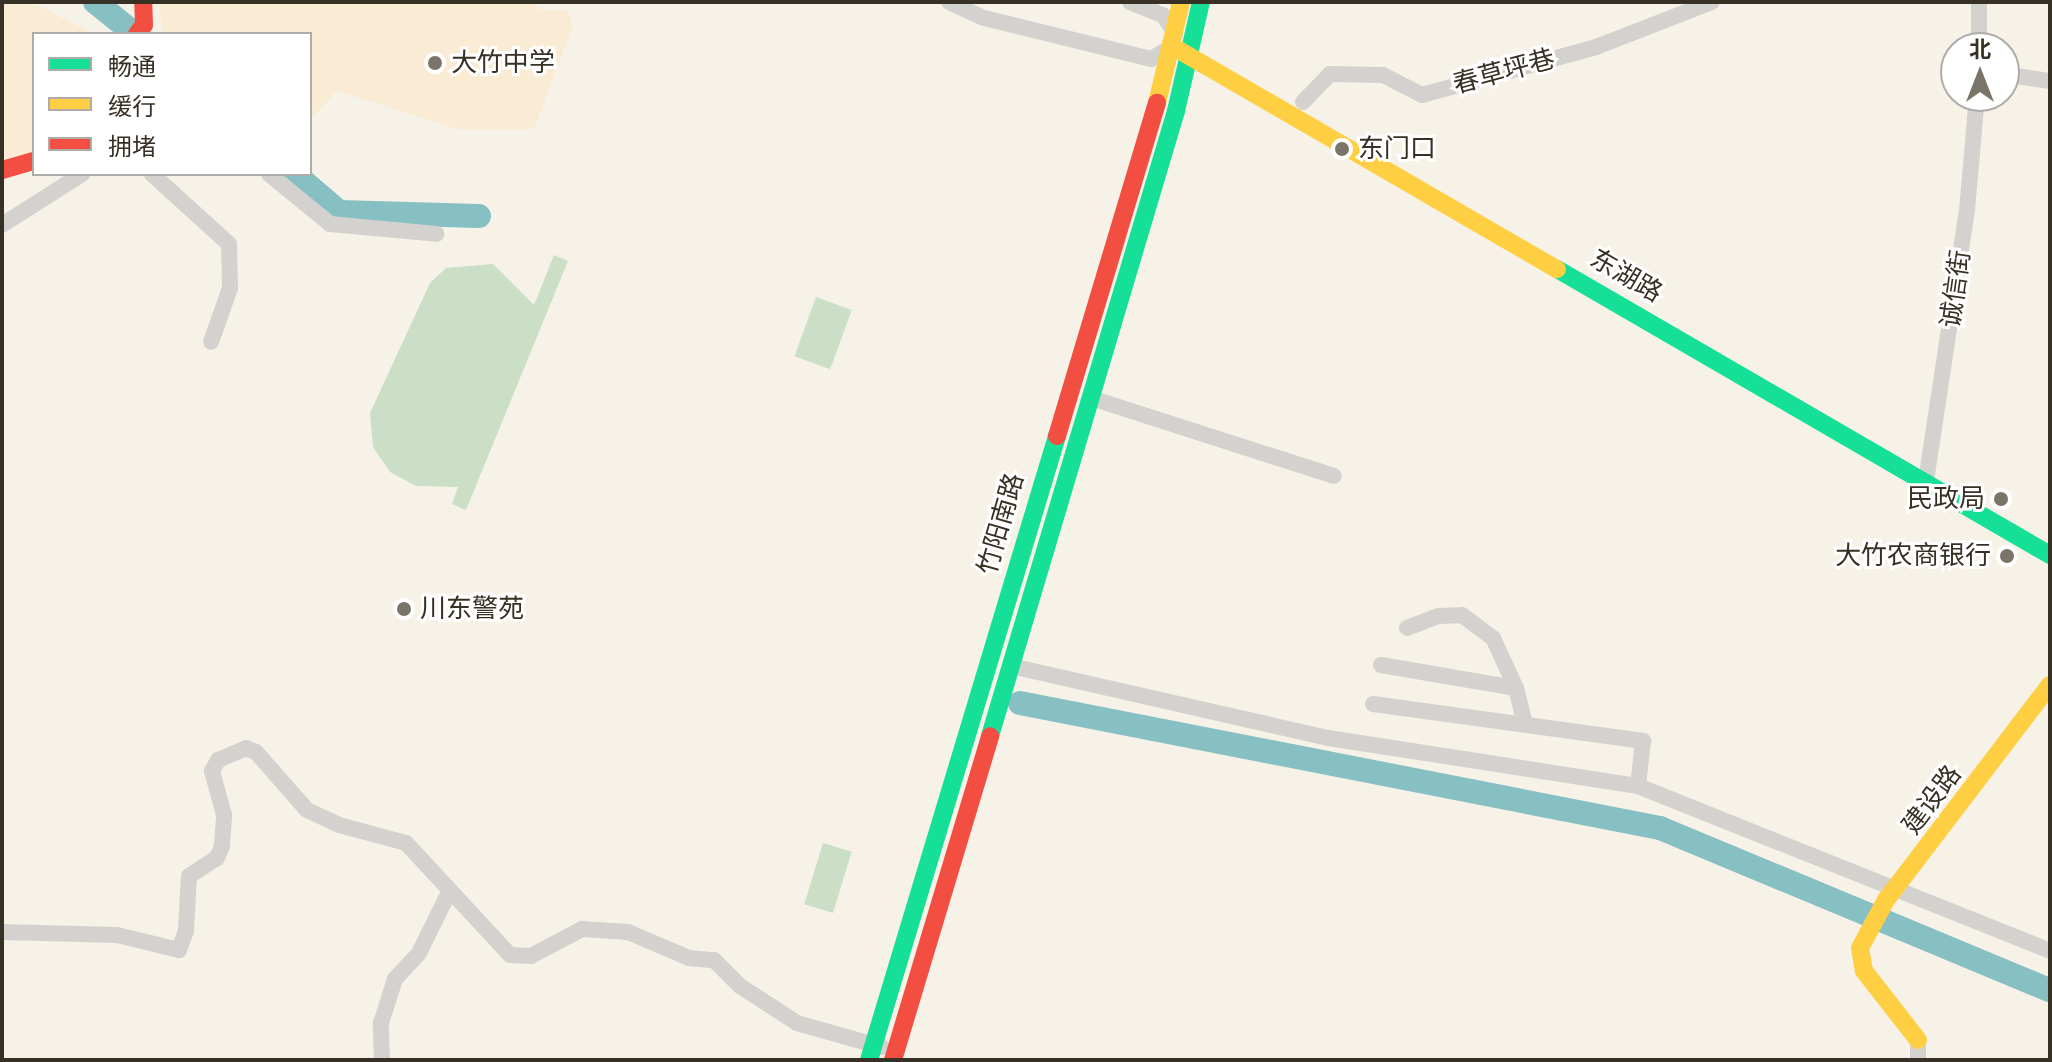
<!DOCTYPE html>
<html>
<head>
<meta charset="utf-8">
<style>
  body { margin:0 }
  #map { position:relative; width:2052px; height:1062px; overflow:hidden; background:#f7f2e8; font-family:"Fira Sans","Noto Sans SC",sans-serif }
  div>[style] { position:absolute }
  .built>* { inset:0; background:#faecd4 }
  .green>* { inset:0; background:#cadfc5; transform-origin:0 0 }
  .river>* { height:24px; margin:-12px; padding:0 12px; transform-origin:12px; border-radius:12px; background:#86c0c2 }
  .street>* { height:16px; margin:-8px; padding:0 8px; transform-origin:8px; border-radius:8px; background:#d4d2cf }
  .fast>* { height:18px; margin:-9px; padding:0 9px; transform-origin:9px; border-radius:9px; background:#16e098 }
  .slow>* { height:18px; margin:-9px; padding:0 9px; transform-origin:9px; border-radius:9px; background:#ffcf43 }
  .jam>* { height:18px; margin:-9px; padding:0 9px; transform-origin:9px; border-radius:9px; background:#f24e42 }
  .dots>* { width:22px; height:22px; translate:-50% -50%; box-sizing:border-box; border:4px solid #fff; border-radius:50% }
  span { translate:-50% -50%; white-space:nowrap; text-align:center; line-height:1.15; -webkit-text-stroke:6px #fff; paint-order:stroke }
  .poi-label { font-size:26px; color:#373025 }
  .left { translate:0 -50%; text-align:left }
  .right { translate:-100% -50%; text-align:right }
  .street-label { font-size:26px; color:#373025 }
  .frame { position:absolute; inset:0; border:4px solid #373025; pointer-events:none }
  .legend { position:absolute; left:32px; top:32px; width:280px; height:144px; box-sizing:border-box; background:#fff; border:2px solid #afaca8; margin:0; padding:10px 14px; list-style:none; font-size:24px; color:#373025 }
  .legend li { display:flex; align-items:center; gap:16px; height:40px }
  .legend b { width:40px; border:2px solid #afaca8 }
  .north { position:absolute; left:1940px; top:32px; width:80px; height:80px; box-sizing:border-box; background:#fff; border:2px solid #afaca8; border-radius:50%; rotate:0deg; font-size:22px; font-weight:700; line-height:32px; text-align:center; color:#373025 }
  .north::after { content:''; display:block; margin:auto; width:28px; height:36px; background:#7a7469; clip-path:polygon(50% 0,100% 100%,50% 72%,0 100%) }
</style>
</head>
<body>
<div id="map">
  <div class="built">
    <i style="clip-path:polygon(2px 2px,39px 6px,94px 34px,34px 34px,34px 154px,2px 163px)"></i>
    <i style="clip-path:polygon(159px 2px,534px 2px,539px 9px,568px 11px,573px 26px,534px 129px,457px 129px,337px 91px,310px 120px,310px 34px,162px 34px)"></i>
  </div>
  <div class="green">
    <i style="clip-path:polygon(554px 255px,568px 261px,466px 510px,452px 504px,458px 487px,416px 486px,390px 472px,373px 447px,370px 413px,430px 283px,446px 268px,493px 264px,534px 305px)"></i>
    <i style="left:816px;top:297px;width:38px;height:63px;rotate:20deg"></i>
    <i style="left:823px;top:843px;width:30px;height:64px;rotate:17deg"></i>
  </div>
  <div class="river">
    <i style="left:95px;top:2px;width:51px;rotate:38.7deg"></i>
    <i style="left:295px;top:174px;width:58px;rotate:40.8deg"></i>
    <i style="left:339px;top:212px;width:140px;rotate:1.6deg"></i>
    <i style="left:1020px;top:703px;width:652px;rotate:11.05deg"></i>
    <i style="left:1660px;top:828px;width:422px;rotate:22.6deg"></i>
  </div>
  <div class="street">
    <i style="left:949px;top:2px;width:38px;rotate:25deg"></i>
    <i style="left:984px;top:18px;width:172px;rotate:13.8deg"></i>
    <i style="left:1151px;top:59px;width:24px;rotate:-30deg"></i>
    <i style="left:1130px;top:2px;width:35px;rotate:22deg"></i>
    <i style="left:1163px;top:15px;width:22px;rotate:56deg"></i>
    <i style="left:1979px;top:48px;width:46px;rotate:-90deg"></i>
    <i style="left:2004px;top:74px;width:47px;rotate:8.7deg"></i>
    <i style="left:1303px;top:102px;width:39px;rotate:-46deg"></i>
    <i style="left:1330px;top:74px;width:53px;rotate:1.1deg"></i>
    <i style="left:1383px;top:75px;width:44px;rotate:27.1deg"></i>
    <i style="left:1422px;top:95px;width:180px;rotate:-15.4deg"></i>
    <i style="left:1596px;top:47px;width:124px;rotate:-21.2deg"></i>
    <i style="left:152px;top:174px;width:104px;rotate:42.3deg"></i>
    <i style="left:229px;top:244px;width:44px;rotate:88.7deg"></i>
    <i style="left:230px;top:288px;width:57px;rotate:109.4deg"></i>
    <i style="left:269px;top:174px;width:79px;rotate:39.3deg"></i>
    <i style="left:330px;top:224px;width:107px;rotate:5.3deg"></i>
    <i style="left:2px;top:225px;width:95px;rotate:-32.5deg"></i>
    <i style="left:1091px;top:398px;width:255px;rotate:17.8deg"></i>
    <i style="left:1926px;top:481px;width:274px;rotate:-81.4deg"></i>
    <i style="left:1967px;top:210px;width:114px;rotate:-85deg"></i>
    <i style="left:1407px;top:628px;width:34px;rotate:-21deg"></i>
    <i style="left:1439px;top:616px;width:23px;rotate:-2deg"></i>
    <i style="left:1462px;top:615px;width:39px;rotate:37deg"></i>
    <i style="left:1493px;top:638px;width:55px;rotate:65.3deg"></i>
    <i style="left:1516px;top:688px;width:38px;rotate:76deg"></i>
    <i style="left:1381px;top:665px;width:137px;rotate:9.7deg"></i>
    <i style="left:1011px;top:666px;width:325px;rotate:12.8deg"></i>
    <i style="left:1328px;top:738px;width:314px;rotate:8.8deg"></i>
    <i style="left:1638px;top:786px;width:444px;rotate:21.8deg"></i>
    <i style="left:1373px;top:704px;width:273px;rotate:7.8deg"></i>
    <i style="left:1643px;top:741px;width:45px;rotate:96.3deg"></i>
    <i style="left:2px;top:932px;width:115px;rotate:1.5deg"></i>
    <i style="left:117px;top:935px;width:64px;rotate:13.6deg"></i>
    <i style="left:179px;top:950px;width:20px;rotate:-70deg"></i>
    <i style="left:186px;top:931px;width:55px;rotate:-86.9deg"></i>
    <i style="left:189px;top:876px;width:33px;rotate:-33deg"></i>
    <i style="left:217px;top:858px;width:13px;rotate:-67deg"></i>
    <i style="left:222px;top:846px;width:31px;rotate:-86deg"></i>
    <i style="left:224px;top:815px;width:46px;rotate:-105.3deg"></i>
    <i style="left:212px;top:771px;width:13px;rotate:-61deg"></i>
    <i style="left:218px;top:760px;width:30px;rotate:-23deg"></i>
    <i style="left:246px;top:748px;width:11px;rotate:22deg"></i>
    <i style="left:256px;top:752px;width:77px;rotate:48.7deg"></i>
    <i style="left:307px;top:810px;width:35px;rotate:25deg"></i>
    <i style="left:339px;top:825px;width:69px;rotate:15deg"></i>
    <i style="left:406px;top:843px;width:153px;rotate:47.1deg"></i>
    <i style="left:510px;top:955px;width:21px;rotate:3deg"></i>
    <i style="left:531px;top:956px;width:58px;rotate:-27.9deg"></i>
    <i style="left:582px;top:929px;width:46px;rotate:3.7deg"></i>
    <i style="left:628px;top:932px;width:66px;rotate:23.1deg"></i>
    <i style="left:689px;top:958px;width:25px;rotate:5deg"></i>
    <i style="left:714px;top:960px;width:37px;rotate:45deg"></i>
    <i style="left:740px;top:986px;width:68px;rotate:33deg"></i>
    <i style="left:797px;top:1023px;width:88px;rotate:15.8deg"></i>
    <i style="left:1918px;top:1040px;width:20px;rotate:90deg"></i>
    <i style="left:382px;top:1060px;width:37px;rotate:-92deg"></i>
    <i style="left:381px;top:1023px;width:46px;rotate:-72.3deg"></i>
    <i style="left:395px;top:979px;width:35px;rotate:-47deg"></i>
    <i style="left:419px;top:953px;width:70px;rotate:-63.8deg"></i>
  </div>
  <div class="fast">
    <i style="left:1557px;top:269px;width:570px;rotate:30.12deg"></i>
    <i style="left:990px;top:736px;width:652px;rotate:-73.43deg"></i>
    <i style="left:1176px;top:111px;width:112px;rotate:-77.1deg"></i>
    <i style="left:869px;top:1060px;width:652px;rotate:-73.23deg"></i>
  </div>
  <div class="slow">
    <i style="left:1177px;top:49px;width:439px;rotate:30.1deg"></i>
    <i style="left:1157px;top:103px;width:104px;rotate:-76.6deg"></i>
    <i style="left:1918px;top:1040px;width:88px;rotate:-128deg"></i>
    <i style="left:1864px;top:971px;width:23px;rotate:-100deg"></i>
    <i style="left:1860px;top:948px;width:55px;rotate:-61.6deg"></i>
    <i style="left:1886px;top:900px;width:270px;rotate:-52.7deg"></i>
  </div>
  <div class="jam">
    <i style="left:137px;top:34px;width:11px;rotate:-52deg"></i>
    <i style="left:144px;top:25px;width:23px;rotate:-92deg"></i>
    <i style="left:2px;top:170px;width:33px;rotate:-16deg"></i>
    <i style="left:1057px;top:436px;width:348px;rotate:-73.3deg"></i>
    <i style="left:893px;top:1060px;width:338px;rotate:-73.3deg"></i>
  </div>
  <div class="dots">
    <i style="left:435px;top:63px;background:#7a7469"></i>
    <i style="left:1342px;top:149px;background:#7a7469"></i>
    <i style="left:2001px;top:499px;background:#7a7469"></i>
    <i style="left:2007px;top:556px;background:#7a7469"></i>
    <i style="left:404px;top:609px;background:#7a7469"></i>
  </div>
  <div class="poi-label">
    <span class="left" style="left:451px;top:63px">大竹中学</span>
    <span class="left" style="left:1358px;top:149px">东门口</span>
    <span class="right" style="left:1985px;top:499px">民政局</span>
    <span class="right" style="left:1991px;top:556px">大竹农商银行</span>
    <span class="left" style="left:420px;top:609px">川东警苑</span>
  </div>
  <div class="street-label">
    <span style="left:1504px;top:72px;rotate:-15deg">春草坪巷</span>
    <span style="left:1626px;top:276px;rotate:30deg">东湖路</span>
    <span style="left:1956px;top:289px;rotate:-82deg">诚信街</span>
    <span style="left:1001px;top:524px;rotate:-74deg">竹阳南路</span>
    <span style="left:1932px;top:800px;rotate:-53deg">建设路</span>
  </div>
  <div class="frame"></div>
  <ul class="legend">
  <li><b style="height:10px;background:#16e098"></b>畅通</li>
  <li><b style="height:10px;background:#ffcf43"></b>缓行</li>
  <li><b style="height:10px;background:#f24e42"></b>拥堵</li>
  </ul>
  <div class="north">北</div>
</div>
</body>
</html>
